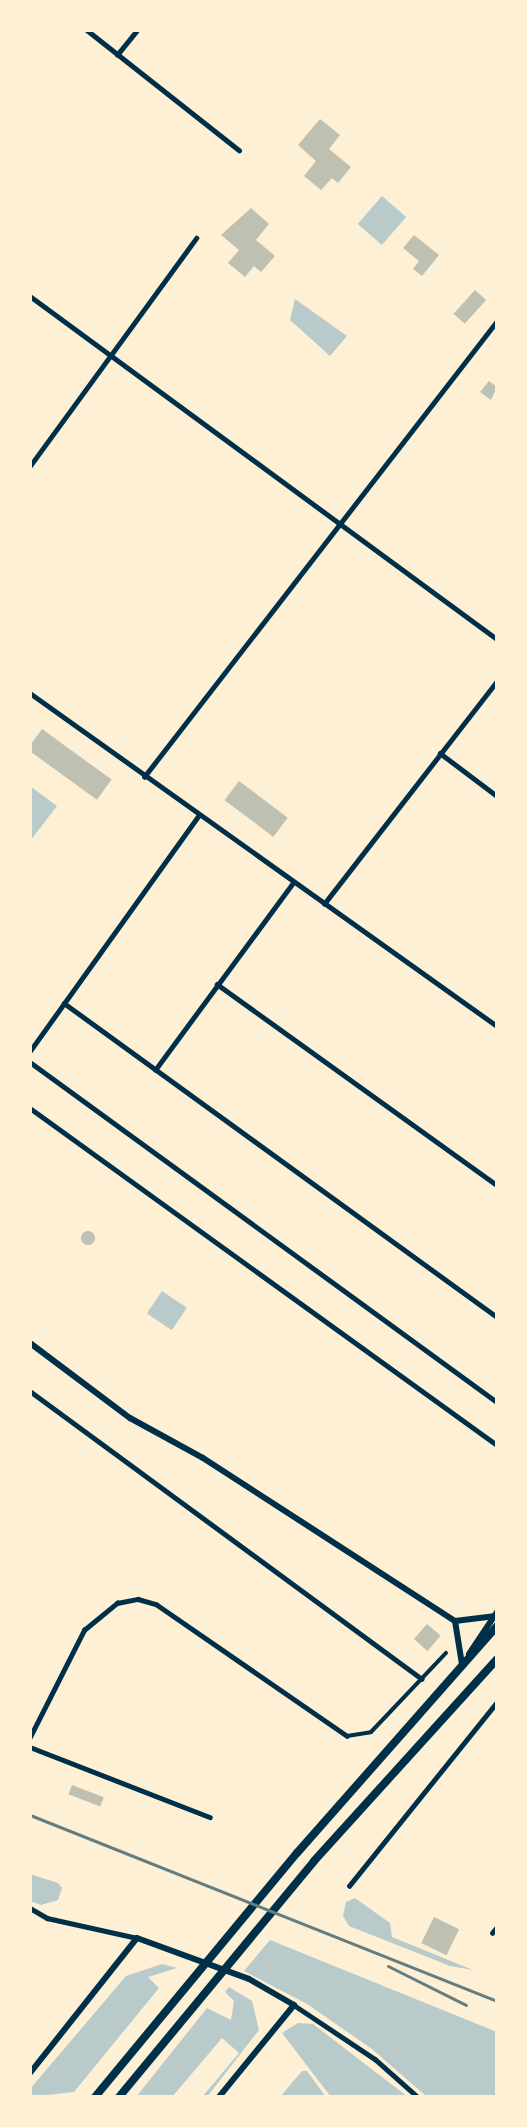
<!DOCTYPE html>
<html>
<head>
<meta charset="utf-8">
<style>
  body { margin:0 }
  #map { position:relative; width:527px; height:2127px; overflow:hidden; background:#fdf0d5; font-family:"Work Sans",sans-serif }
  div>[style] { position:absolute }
  .green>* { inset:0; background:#b9caca; transform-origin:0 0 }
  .building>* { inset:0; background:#bec0b2; transform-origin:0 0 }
  .round { border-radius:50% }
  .pedestrian>* { height:4px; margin:-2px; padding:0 2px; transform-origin:2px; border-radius:2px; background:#003049 }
  .minor>* { height:4.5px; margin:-2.25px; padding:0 2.25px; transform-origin:2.25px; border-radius:2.25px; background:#003049 }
  .tertiary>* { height:6px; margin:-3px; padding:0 3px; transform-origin:3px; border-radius:3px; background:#003049 }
  .primary>* { height:8px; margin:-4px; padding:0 4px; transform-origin:4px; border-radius:4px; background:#003049 }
  .rail>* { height:3px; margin:-1.5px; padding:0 1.5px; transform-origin:1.5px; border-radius:1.5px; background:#657d81 }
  span { translate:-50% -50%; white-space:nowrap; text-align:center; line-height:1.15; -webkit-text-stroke:4.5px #fdf0d5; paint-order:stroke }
  .frame { position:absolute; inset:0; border:32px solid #fdf0d5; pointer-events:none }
</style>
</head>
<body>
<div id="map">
  <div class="green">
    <i style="left:382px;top:196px;width:32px;height:37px;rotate:41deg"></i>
    <i style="clip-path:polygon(295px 299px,347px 336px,330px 356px,290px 320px)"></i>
    <i style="clip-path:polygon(30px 786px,57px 806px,30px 841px)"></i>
    <i style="left:162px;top:1291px;width:30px;height:27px;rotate:34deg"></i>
    <i style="clip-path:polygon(30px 1874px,58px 1883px,62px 1888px,58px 1900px,41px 1905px,30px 1901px)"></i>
    <i style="clip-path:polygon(355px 1898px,390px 1923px,392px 1937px,473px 1970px,450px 1966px,349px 1926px,343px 1916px,346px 1902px)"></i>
    <i style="clip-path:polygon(270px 1940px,497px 2032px,497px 2097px,427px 2097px,372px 2049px,307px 2004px,244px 1971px)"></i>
    <i style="clip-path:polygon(162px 1964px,177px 1968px,148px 1977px,159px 1988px,74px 2092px,30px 2097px,30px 2089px,126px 1976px)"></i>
    <i style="clip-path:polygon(229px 1987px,252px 2001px,259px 2030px,207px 2097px,202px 2097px,239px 2053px,222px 2038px,172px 2097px,136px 2097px,207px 2008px,231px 2020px,234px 2001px,225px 1992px)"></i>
    <i style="clip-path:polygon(298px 2023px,313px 2024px,408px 2097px,331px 2097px,282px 2033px)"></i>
    <i style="clip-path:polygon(302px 2071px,307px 2071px,326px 2097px,280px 2097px)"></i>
  </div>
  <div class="building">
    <i style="clip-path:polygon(320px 119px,340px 135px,329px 149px,351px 167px,338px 183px,332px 178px,321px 190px,304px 176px,316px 161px,298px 145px)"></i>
    <i style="clip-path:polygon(251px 208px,269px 224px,256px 240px,275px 256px,261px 272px,254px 266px,245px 277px,228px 263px,239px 250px,221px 235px)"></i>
    <i style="clip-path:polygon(414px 235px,439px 255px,422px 276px,413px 269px,419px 261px,403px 248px)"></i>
    <i style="left:475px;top:290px;width:15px;height:32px;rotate:42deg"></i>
    <i style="clip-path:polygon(489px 381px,497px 387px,491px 400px,480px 392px)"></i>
    <i style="left:42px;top:729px;width:86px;height:25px;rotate:36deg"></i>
    <i style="left:239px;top:781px;width:61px;height:24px;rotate:37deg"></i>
    <i class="round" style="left:81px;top:1231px;width:14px;height:14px"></i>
    <i style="left:427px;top:1624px;width:18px;height:20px;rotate:41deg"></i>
    <i style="left:72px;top:1785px;width:34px;height:10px;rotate:21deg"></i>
    <i style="left:434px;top:1917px;width:28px;height:29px;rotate:26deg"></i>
  </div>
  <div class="pedestrian">
    <i style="left:347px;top:1736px;width:24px;rotate:-9deg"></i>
    <i style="left:371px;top:1732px;width:109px;rotate:-46.5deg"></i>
  </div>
  <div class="minor">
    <i style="left:87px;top:30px;width:194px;rotate:38.3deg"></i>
    <i style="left:117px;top:55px;width:32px;rotate:-51deg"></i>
    <i style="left:30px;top:296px;width:579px;rotate:36.3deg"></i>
    <i style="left:30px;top:466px;width:282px;rotate:-53.9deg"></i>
    <i style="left:30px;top:693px;width:574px;rotate:35.49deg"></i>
    <i style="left:440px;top:753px;width:71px;rotate:37deg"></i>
    <i style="left:144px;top:777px;width:577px;rotate:-52.26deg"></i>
    <i style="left:324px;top:904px;width:282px;rotate:-52.2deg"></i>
    <i style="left:217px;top:984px;width:345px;rotate:35.7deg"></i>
    <i style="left:64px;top:1003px;width:535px;rotate:35.95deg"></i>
    <i style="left:30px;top:1051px;width:290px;rotate:-54.4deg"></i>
    <i style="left:30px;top:1062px;width:578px;rotate:36.06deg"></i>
    <i style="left:155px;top:1070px;width:232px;rotate:-53.6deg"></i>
    <i style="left:30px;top:1108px;width:576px;rotate:35.82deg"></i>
    <i style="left:30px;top:1391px;width:486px;rotate:36.3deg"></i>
    <i style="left:30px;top:1737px;width:120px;rotate:-63.2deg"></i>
    <i style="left:84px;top:1630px;width:43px;rotate:-39.3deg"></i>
    <i style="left:117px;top:1603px;width:21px;rotate:-11deg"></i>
    <i style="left:138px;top:1599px;width:19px;rotate:16deg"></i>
    <i style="left:156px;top:1604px;width:232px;rotate:34.6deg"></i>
    <i style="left:30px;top:1747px;width:193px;rotate:21.3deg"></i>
    <i style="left:349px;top:1886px;width:236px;rotate:-51.2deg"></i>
    <i style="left:30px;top:1908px;width:20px;rotate:30deg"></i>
    <i style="left:47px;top:1918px;width:92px;rotate:12.5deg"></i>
    <i style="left:492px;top:1933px;width:8px;rotate:-50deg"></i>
    <i style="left:294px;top:2005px;width:97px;rotate:33.7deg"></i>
    <i style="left:375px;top:2059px;width:57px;rotate:41.5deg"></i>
  </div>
  <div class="tertiary">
    <i style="left:30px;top:1343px;width:125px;rotate:36.9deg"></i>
    <i style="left:130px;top:1418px;width:83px;rotate:28.7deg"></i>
    <i style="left:203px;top:1458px;width:300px;rotate:32.9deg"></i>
    <i style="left:455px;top:1621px;width:39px;rotate:-7deg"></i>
    <i style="left:455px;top:1621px;width:44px;rotate:80.8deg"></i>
    <i style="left:469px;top:1654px;width:50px;rotate:-56.3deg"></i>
    <i style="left:30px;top:2073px;width:172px;rotate:-51.6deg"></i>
    <i style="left:137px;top:1938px;width:119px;rotate:20.1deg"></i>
    <i style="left:249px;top:1979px;width:52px;rotate:30deg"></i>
    <i style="left:294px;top:2005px;width:119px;rotate:129.2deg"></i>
  </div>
  <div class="primary">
    <i style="left:95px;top:2097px;width:317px;rotate:-50.4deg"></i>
    <i style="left:297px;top:1853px;width:303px;rotate:-48.6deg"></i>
    <i style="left:119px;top:2097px;width:306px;rotate:-50.4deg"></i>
    <i style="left:314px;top:1861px;width:273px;rotate:-47.8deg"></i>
  </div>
  <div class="rail">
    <i style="left:30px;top:1815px;width:503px;rotate:21.72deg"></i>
    <i style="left:388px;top:1966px;width:87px;rotate:26.6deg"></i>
  </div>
  <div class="frame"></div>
</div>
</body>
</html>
